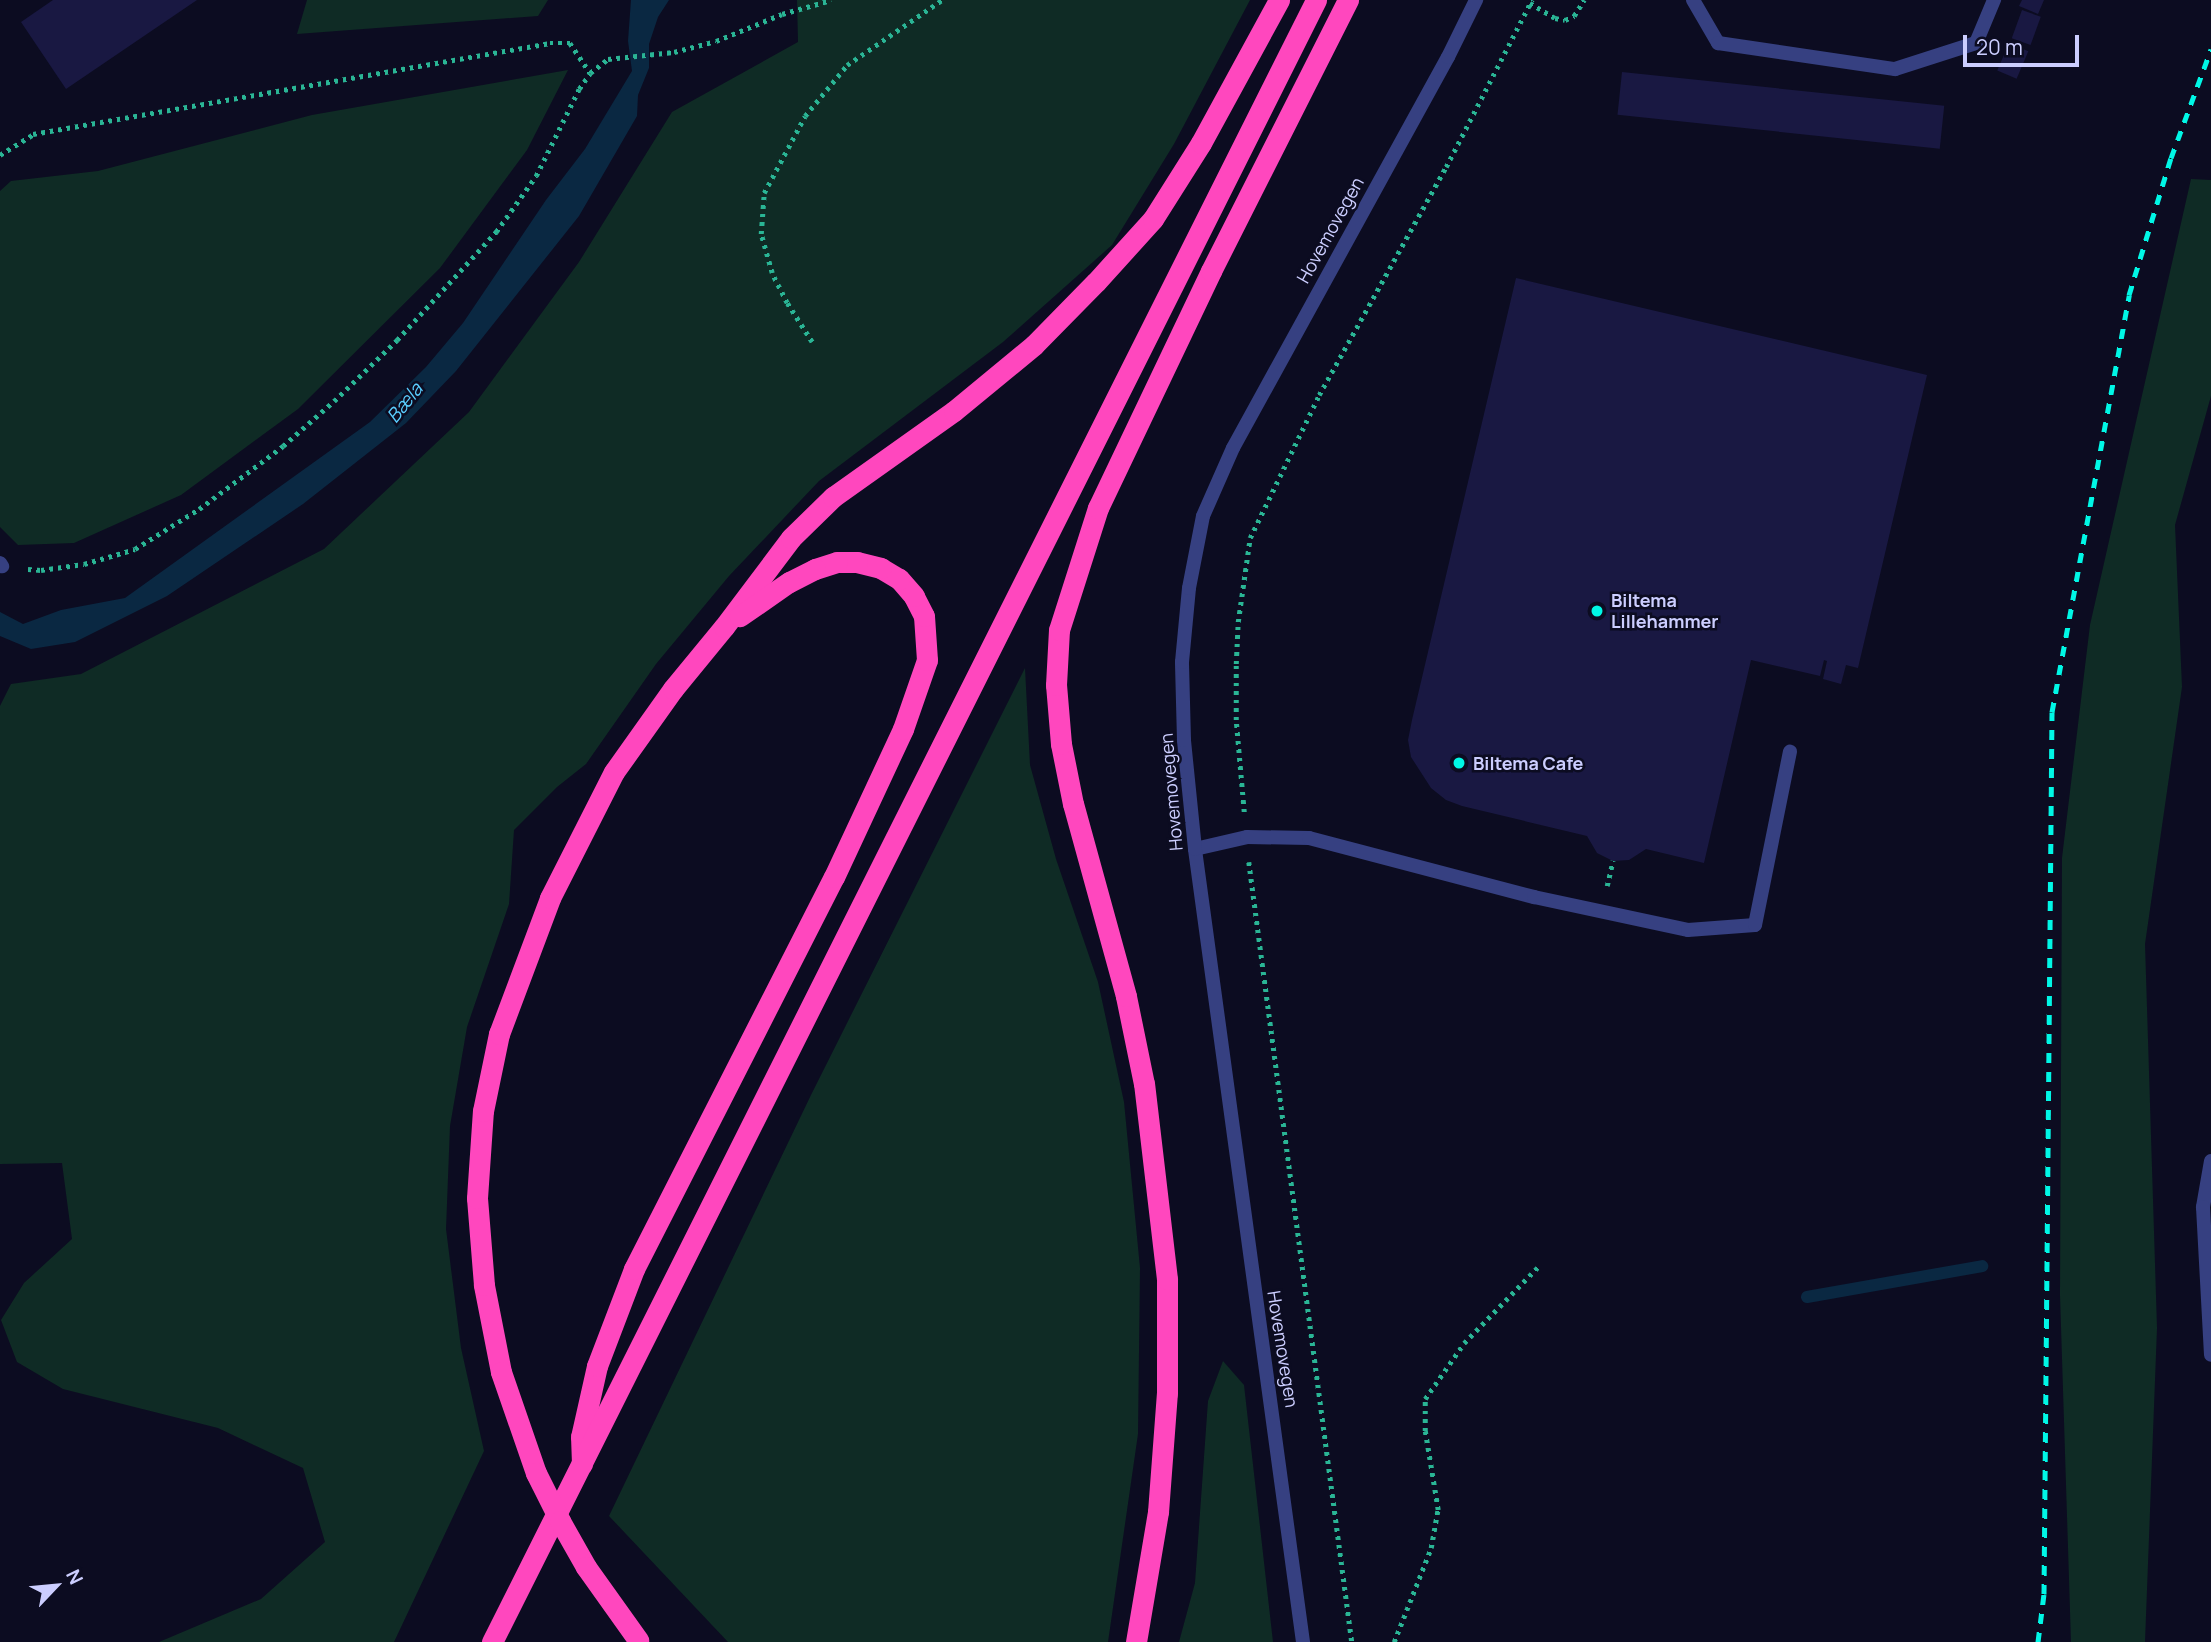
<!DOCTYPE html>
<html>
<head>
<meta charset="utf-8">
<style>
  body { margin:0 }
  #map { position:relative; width:2211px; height:1642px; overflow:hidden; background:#0c0c21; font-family:Manrope,sans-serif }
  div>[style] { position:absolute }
  .green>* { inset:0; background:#0f2b25 }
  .water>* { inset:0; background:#0a2842 }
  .stream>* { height:12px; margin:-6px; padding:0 6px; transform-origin:6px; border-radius:6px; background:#0a2842 }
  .building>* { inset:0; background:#191842; transform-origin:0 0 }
  .path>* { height:4.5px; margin-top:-2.25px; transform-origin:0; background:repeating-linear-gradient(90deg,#2ab595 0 3.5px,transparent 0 8.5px) }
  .lane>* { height:14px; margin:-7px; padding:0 7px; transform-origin:7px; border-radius:7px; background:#364081 }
  .street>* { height:14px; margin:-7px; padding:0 7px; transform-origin:7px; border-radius:7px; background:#364081 }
  .highway>* { height:21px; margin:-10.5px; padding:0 10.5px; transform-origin:10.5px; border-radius:10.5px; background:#ff47be }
  .rail>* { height:5px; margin-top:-2.5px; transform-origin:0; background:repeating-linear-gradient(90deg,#00f7e6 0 10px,transparent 0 19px) }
  .highway-bridge>* { height:21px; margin:-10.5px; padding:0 10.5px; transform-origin:10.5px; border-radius:10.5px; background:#ff47be }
  .dots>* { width:19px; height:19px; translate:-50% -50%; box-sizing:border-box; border:4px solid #0c0c21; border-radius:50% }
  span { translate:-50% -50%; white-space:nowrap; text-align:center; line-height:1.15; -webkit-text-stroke:5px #0c0c21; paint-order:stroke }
  .street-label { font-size:18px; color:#ccceff }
  .poi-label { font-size:18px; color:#ccceff; font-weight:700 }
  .left { translate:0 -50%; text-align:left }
  .water-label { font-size:19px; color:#5aceff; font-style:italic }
  .north { position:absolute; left:21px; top:1551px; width:70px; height:70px; -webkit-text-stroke:5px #0c0c21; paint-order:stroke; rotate:64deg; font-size:19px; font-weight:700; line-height:28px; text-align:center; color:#ccceff }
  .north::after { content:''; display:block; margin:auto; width:24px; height:32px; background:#ccceff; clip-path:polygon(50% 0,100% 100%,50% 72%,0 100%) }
  .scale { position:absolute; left:1963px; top:35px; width:116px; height:32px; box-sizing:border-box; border:4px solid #ccceff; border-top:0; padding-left:9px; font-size:21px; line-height:24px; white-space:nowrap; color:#ccceff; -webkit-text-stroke:5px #0c0c21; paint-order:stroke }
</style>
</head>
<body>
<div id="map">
  <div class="green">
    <i style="clip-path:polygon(307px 0,548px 0,538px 16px,297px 34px)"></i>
    <i style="clip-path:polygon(797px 0,1250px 0,1174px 144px,1112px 245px,1003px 342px,819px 481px,729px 576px,656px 664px,586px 764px,557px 787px,514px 830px,509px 904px,467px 1027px,450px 1126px,446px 1229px,461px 1348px,484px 1451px,394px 1642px,159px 1642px,261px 1599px,325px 1542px,303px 1468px,218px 1428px,63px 1389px,17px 1362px,1px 1320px,24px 1283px,72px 1239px,62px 1163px,0 1164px,0 706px,11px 684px,81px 674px,324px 549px,469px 412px,579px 262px,672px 112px,798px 42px)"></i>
    <i style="clip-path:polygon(568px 70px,527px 150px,440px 268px,298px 409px,181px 495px,74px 543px,18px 545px,0 527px,0 191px,11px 181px,98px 171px,312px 115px)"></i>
    <i style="clip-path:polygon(2191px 179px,2211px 180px,2211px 396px,2175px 525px,2182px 687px,2145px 944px,2157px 1328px,2145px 1642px,2071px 1642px,2060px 1295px,2062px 858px,2090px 625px)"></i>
    <i style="clip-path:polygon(1025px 668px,1030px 765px,1056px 859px,1098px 982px,1124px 1102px,1140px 1268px,1138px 1434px,1108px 1642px,728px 1642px,609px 1516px,811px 1095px)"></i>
    <i style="clip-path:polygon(1223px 1361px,1244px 1385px,1273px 1642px,1179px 1642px,1195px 1583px,1208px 1401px)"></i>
  </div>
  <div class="water">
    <i style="clip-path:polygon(631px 0,669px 0,658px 17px,649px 44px,649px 68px,638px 95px,637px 116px,579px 216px,456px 371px,406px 423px,303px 504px,167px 596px,75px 642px,31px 649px,0 636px,0 612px,23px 624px,61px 610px,125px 598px,370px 422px,426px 367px,463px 323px,546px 200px,585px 149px,632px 71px,628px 41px)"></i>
  </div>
  <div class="stream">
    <i style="left:1807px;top:1297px;width:178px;rotate:-10deg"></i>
  </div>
  <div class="building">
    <i style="clip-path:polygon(53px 0,197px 0,66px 89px,21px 22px)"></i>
    <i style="clip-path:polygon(2022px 0,2044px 0,2038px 14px,2019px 6px)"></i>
    <i style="left:2022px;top:10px;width:20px;height:30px;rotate:20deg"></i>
    <i style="left:2009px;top:43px;width:21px;height:30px;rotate:23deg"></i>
    <i style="left:1622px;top:72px;width:324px;height:43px;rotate:6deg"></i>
    <i style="clip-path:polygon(1516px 278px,1927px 375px,1858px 668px,1846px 665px,1841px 684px,1823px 679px,1827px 661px,1824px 660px,1820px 676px,1751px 660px,1704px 863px,1646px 849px,1629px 860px,1613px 861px,1597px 853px,1587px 836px,1462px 806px,1446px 800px,1431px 788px,1411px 757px,1408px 740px,1412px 720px)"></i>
  </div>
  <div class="path">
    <i style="left:1530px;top:3px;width:29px;rotate:31deg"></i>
    <i style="left:1555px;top:18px;width:10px;rotate:11deg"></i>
    <i style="left:1565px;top:20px;width:10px;rotate:-24deg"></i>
    <i style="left:1574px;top:16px;width:19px;rotate:-58deg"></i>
    <i style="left:0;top:155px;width:39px;rotate:-32deg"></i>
    <i style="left:33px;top:134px;width:525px;rotate:-9.98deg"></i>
    <i style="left:550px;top:43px;width:20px"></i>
    <i style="left:570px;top:43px;width:36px;rotate:56deg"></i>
    <i style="left:812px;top:342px;width:46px;rotate:-122.7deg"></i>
    <i style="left:787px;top:303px;width:34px;rotate:-117deg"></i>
    <i style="left:772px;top:273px;width:41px;rotate:-105.8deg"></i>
    <i style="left:761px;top:234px;width:41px;rotate:-85.8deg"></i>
    <i style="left:764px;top:193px;width:87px;rotate:-62deg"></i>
    <i style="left:805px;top:116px;width:66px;rotate:-50.5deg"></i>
    <i style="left:847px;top:65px;width:115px;rotate:-34.4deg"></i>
    <i style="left:28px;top:569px;width:13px;rotate:4deg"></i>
    <i style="left:41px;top:570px;width:43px;rotate:-7.9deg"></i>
    <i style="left:84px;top:564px;width:53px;rotate:-16.4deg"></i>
    <i style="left:135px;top:549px;width:75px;rotate:-32deg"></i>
    <i style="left:199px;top:509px;width:105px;rotate:-36.9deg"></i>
    <i style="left:283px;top:446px;width:68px;rotate:-41.4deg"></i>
    <i style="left:334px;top:401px;width:88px;rotate:-44.1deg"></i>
    <i style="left:397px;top:340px;width:147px;rotate:-47.5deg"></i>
    <i style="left:496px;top:232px;width:69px;rotate:-54.5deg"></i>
    <i style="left:536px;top:176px;width:97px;rotate:-63.7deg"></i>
    <i style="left:579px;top:89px;width:19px;rotate:-55deg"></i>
    <i style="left:590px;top:73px;width:23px;rotate:-38deg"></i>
    <i style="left:608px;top:59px;width:66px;rotate:-6.1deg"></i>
    <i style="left:674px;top:52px;width:43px;rotate:-14.7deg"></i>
    <i style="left:716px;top:41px;width:71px;rotate:-22.2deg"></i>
    <i style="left:782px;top:14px;width:51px;rotate:-15.9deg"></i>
    <i style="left:1244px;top:812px;width:92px;rotate:-95deg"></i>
    <i style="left:1236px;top:720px;width:56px;rotate:-90deg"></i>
    <i style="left:1236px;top:664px;width:42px;rotate:-87.3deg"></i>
    <i style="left:1238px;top:622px;width:85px;rotate:-81.9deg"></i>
    <i style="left:1250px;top:538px;width:159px;rotate:-64.2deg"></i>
    <i style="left:1319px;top:395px;width:261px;rotate:-60.9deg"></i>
    <i style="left:1446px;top:167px;width:188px;rotate:-62.8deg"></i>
    <i style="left:1249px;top:862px;width:787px;rotate:82.48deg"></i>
    <i style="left:1607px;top:886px;width:26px;rotate:-77deg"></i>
    <i style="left:1394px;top:1642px;width:101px;rotate:-68.5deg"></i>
    <i style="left:1431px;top:1548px;width:39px;rotate:-80deg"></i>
    <i style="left:1438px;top:1510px;width:80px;rotate:-99.3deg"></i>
    <i style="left:1425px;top:1431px;width:32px;rotate:-90deg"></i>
    <i style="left:1425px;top:1399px;width:68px;rotate:-55.1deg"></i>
    <i style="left:1464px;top:1343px;width:106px;rotate:-45.8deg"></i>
  </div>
  <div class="lane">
    <i style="left:1693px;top:0;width:50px;rotate:59.8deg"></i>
    <i style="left:1718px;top:43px;width:179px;rotate:8.4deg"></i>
    <i style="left:1895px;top:69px;width:85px;rotate:-17.8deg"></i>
    <i style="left:1976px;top:43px;width:47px;rotate:-67.3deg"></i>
    <i style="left:0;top:563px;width:4px;rotate:56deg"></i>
    <i style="left:1195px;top:849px;width:53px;rotate:-13deg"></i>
    <i style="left:1247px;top:837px;width:62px;rotate:0.9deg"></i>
    <i style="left:1309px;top:838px;width:233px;rotate:14.7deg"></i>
    <i style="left:1534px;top:897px;width:157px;rotate:12.1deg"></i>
    <i style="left:1688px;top:930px;width:67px;rotate:-4.3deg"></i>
    <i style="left:1755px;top:925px;width:177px;rotate:-78.6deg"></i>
    <i style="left:2211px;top:1161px;width:47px;rotate:99.9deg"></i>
    <i style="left:2203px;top:1207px;width:148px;rotate:86.9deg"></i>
  </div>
  <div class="street">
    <i style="left:1303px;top:1642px;width:800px;rotate:-97.76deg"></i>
    <i style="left:1195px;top:849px;width:110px;rotate:-95.8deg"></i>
    <i style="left:1184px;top:740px;width:78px;rotate:-91.5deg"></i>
    <i style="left:1182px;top:662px;width:74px;rotate:-84.6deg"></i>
    <i style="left:1189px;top:588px;width:73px;rotate:-79deg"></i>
    <i style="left:1203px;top:516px;width:74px;rotate:-66.2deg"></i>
    <i style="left:1233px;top:448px;width:446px;rotate:-61.2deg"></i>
    <i style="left:1448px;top:57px;width:64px;rotate:-63.8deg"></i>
  </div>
  <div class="highway">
    <i style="left:501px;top:1372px;width:89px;rotate:-101.1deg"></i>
    <i style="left:484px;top:1285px;width:87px;rotate:-94.6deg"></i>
    <i style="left:477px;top:1198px;width:87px;rotate:-86.1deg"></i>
    <i style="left:483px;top:1111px;width:79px;rotate:-78.3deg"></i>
    <i style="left:499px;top:1034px;width:145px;rotate:-69.4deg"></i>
    <i style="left:550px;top:898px;width:141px;rotate:-63.1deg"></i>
    <i style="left:614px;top:772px;width:102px;rotate:-54.6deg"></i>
    <i style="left:673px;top:689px;width:80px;rotate:-50.6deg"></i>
    <i style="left:724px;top:627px;width:111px;rotate:-53deg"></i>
    <i style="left:791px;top:538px;width:59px;rotate:-44.3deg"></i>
    <i style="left:833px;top:497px;width:148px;rotate:-35.4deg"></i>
    <i style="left:954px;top:411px;width:104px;rotate:-39.5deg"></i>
    <i style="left:1034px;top:345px;width:88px;rotate:-45.5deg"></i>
    <i style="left:1096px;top:282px;width:85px;rotate:-47.9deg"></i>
    <i style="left:1153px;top:219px;width:90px;rotate:-57.7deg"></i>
    <i style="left:1201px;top:143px;width:163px;rotate:-61.4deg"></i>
    <i style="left:582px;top:1464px;width:27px;rotate:-92deg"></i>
    <i style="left:581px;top:1437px;width:73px;rotate:-77.3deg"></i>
    <i style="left:597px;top:1366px;width:104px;rotate:-69.1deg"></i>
    <i style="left:634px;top:1269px;width:440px;rotate:-63deg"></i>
    <i style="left:834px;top:877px;width:163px;rotate:-65deg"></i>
    <i style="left:903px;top:729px;width:73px;rotate:-70.8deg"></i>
    <i style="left:927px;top:660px;width:44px;rotate:-93.9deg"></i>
    <i style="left:924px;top:616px;width:22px;rotate:-117deg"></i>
    <i style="left:914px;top:596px;width:23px;rotate:-131deg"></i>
    <i style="left:899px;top:579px;width:21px;rotate:-149deg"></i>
    <i style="left:881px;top:568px;width:25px;rotate:-166deg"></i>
    <i style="left:857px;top:562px;width:20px;rotate:180deg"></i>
    <i style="left:837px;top:562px;width:23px;rotate:162deg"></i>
    <i style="left:815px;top:569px;width:29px;rotate:153deg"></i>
    <i style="left:789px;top:582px;width:60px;rotate:145.2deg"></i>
    <i style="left:492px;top:1642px;width:1837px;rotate:-63.35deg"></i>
    <i style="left:1136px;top:1642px;width:132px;rotate:-80.4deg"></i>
    <i style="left:1158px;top:1512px;width:119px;rotate:-85.7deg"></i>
    <i style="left:1167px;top:1393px;width:114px;rotate:-90deg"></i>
    <i style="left:1167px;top:1279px;width:196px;rotate:-96.7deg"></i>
    <i style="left:1144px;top:1084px;width:90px;rotate:-101.6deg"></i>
    <i style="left:1126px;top:996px;width:199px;rotate:-105.4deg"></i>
    <i style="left:1073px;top:804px;width:61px;rotate:-101.3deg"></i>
    <i style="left:1061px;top:744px;width:59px;rotate:-94.8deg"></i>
    <i style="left:1056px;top:685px;width:55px;rotate:-86.9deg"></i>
    <i style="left:1059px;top:630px;width:128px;rotate:-72.3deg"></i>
    <i style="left:1098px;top:508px;width:263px;rotate:-64.5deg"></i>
    <i style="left:1211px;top:271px;width:304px;rotate:-63.2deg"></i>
  </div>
  <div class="rail">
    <i style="left:2038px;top:1642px;width:48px;rotate:-82.9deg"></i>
    <i style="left:2044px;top:1594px;width:882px;rotate:-89.48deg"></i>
    <i style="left:2052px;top:712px;width:424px;rotate:-79.5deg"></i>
    <i style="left:2129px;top:295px;width:143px;rotate:-73deg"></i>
    <i style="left:2171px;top:158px;width:116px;rotate:-69.8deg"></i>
  </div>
  <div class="highway-bridge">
    <i style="left:501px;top:1372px;width:107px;rotate:70.9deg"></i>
    <i style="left:536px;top:1473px;width:54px;rotate:63.4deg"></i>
    <i style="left:560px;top:1521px;width:53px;rotate:60.5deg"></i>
    <i style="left:586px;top:1567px;width:90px;rotate:54.5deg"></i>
  </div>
  <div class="dots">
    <i style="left:1597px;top:611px;background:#00f7e6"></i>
    <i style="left:1459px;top:763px;background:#00f7e6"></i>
  </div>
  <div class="street-label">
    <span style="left:1330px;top:230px;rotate:-61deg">Hovemovegen</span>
    <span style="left:1171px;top:792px;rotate:-95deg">Hovemovegen</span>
    <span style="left:1283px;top:1349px;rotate:81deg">Hovemovegen</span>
  </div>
  <div class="poi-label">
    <span class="left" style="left:1611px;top:611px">Biltema<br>Lillehammer</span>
    <span class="left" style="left:1473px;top:763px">Biltema Cafe</span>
  </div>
  <div class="water-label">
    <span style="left:405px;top:403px;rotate:-51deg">Bæla</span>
  </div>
  <div class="north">N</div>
  <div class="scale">20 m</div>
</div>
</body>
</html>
